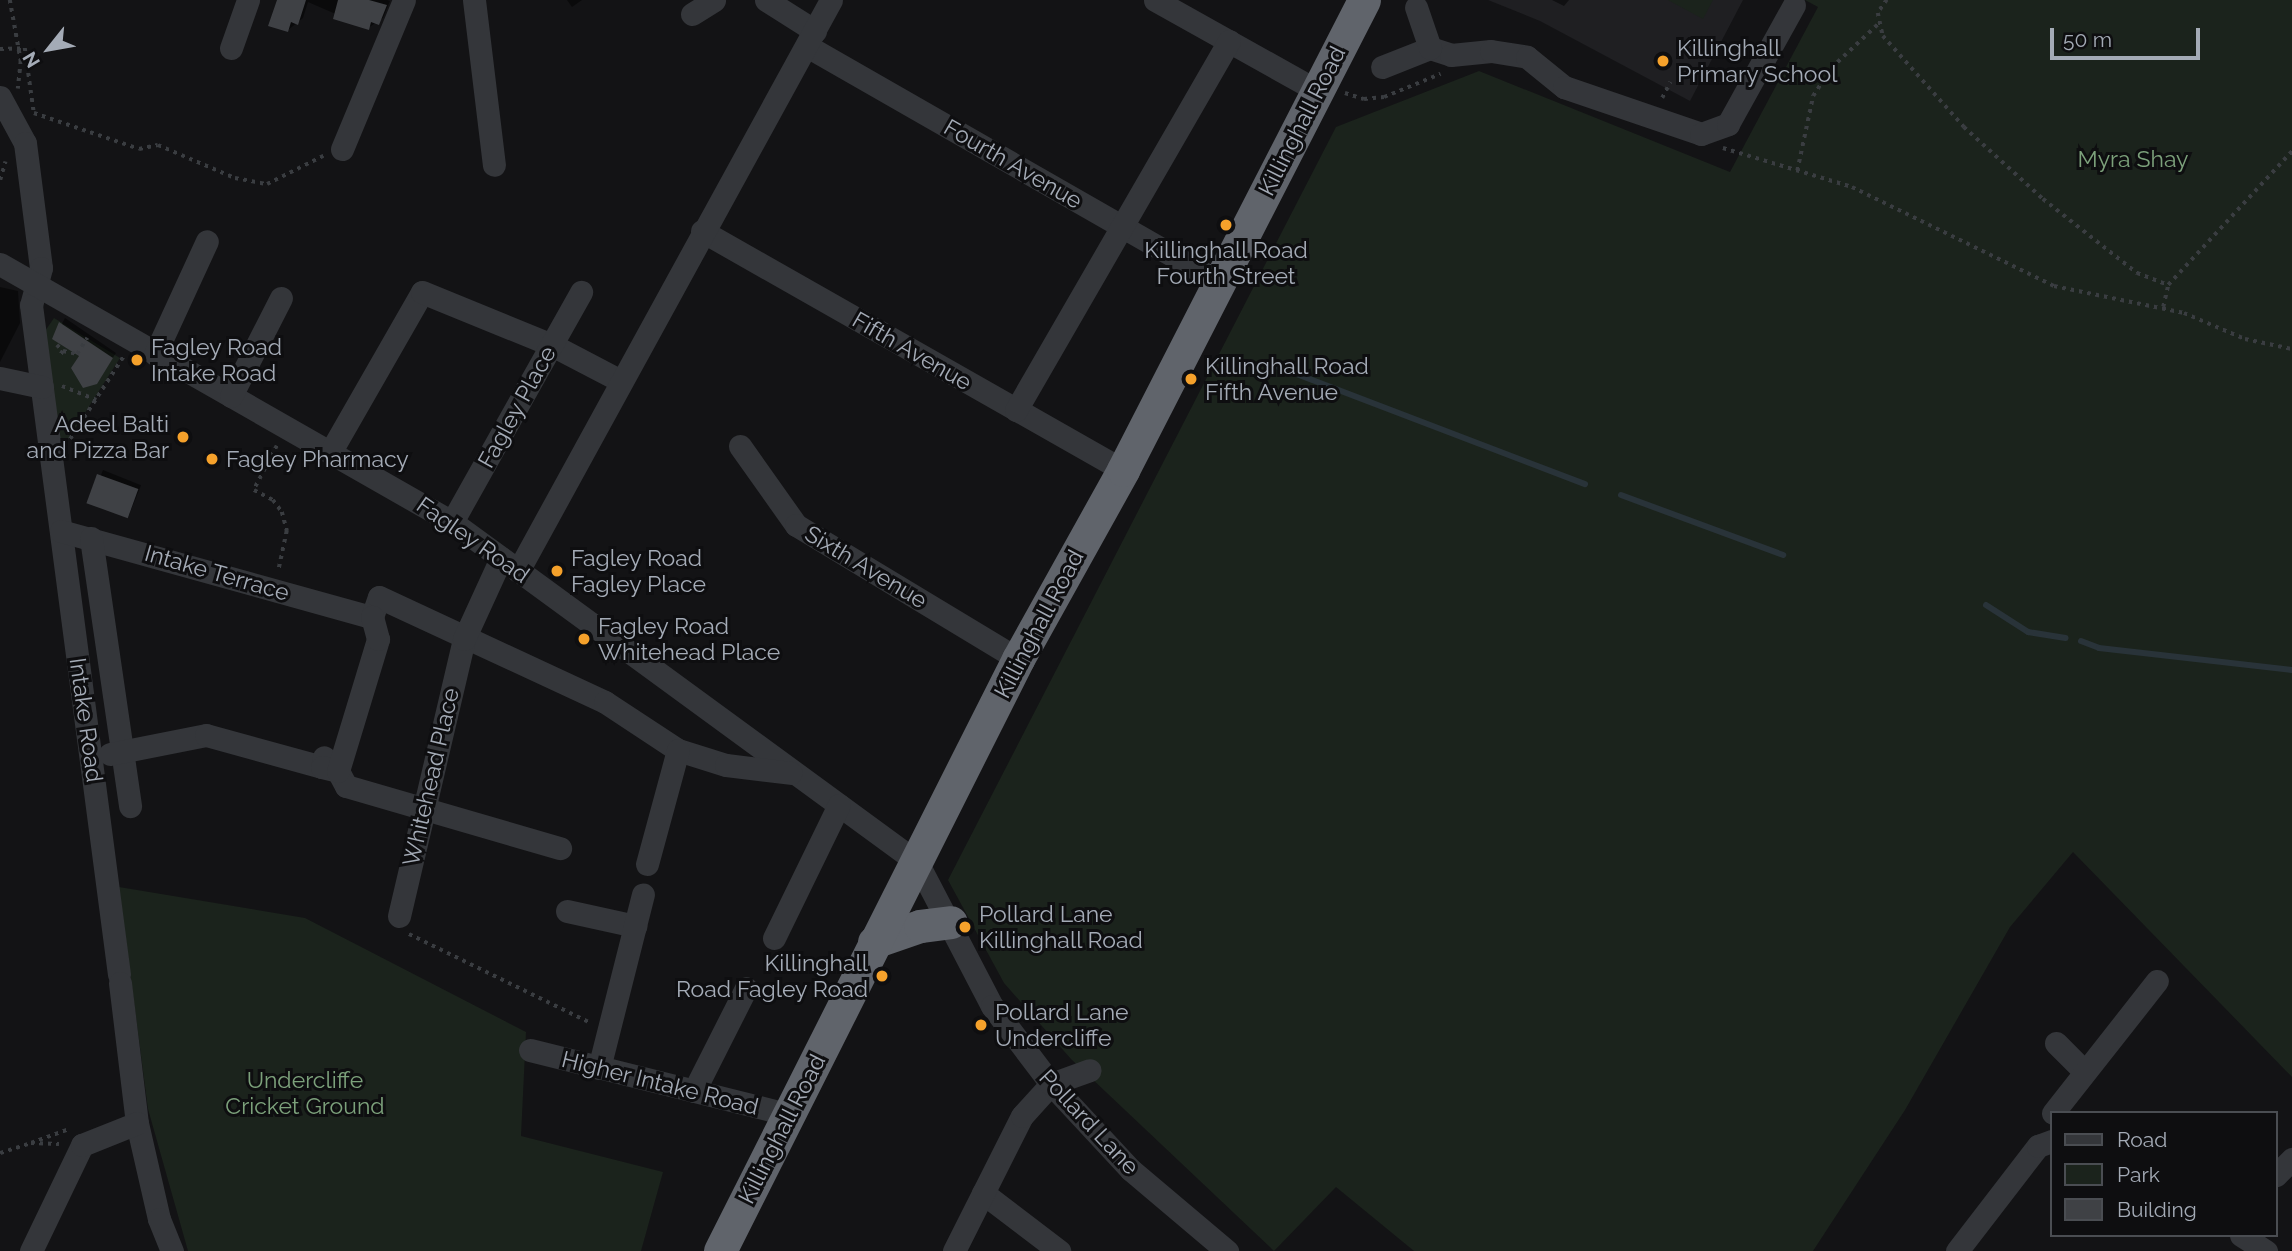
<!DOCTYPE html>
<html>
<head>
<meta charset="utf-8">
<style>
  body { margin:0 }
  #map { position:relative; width:2292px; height:1251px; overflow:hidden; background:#131315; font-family:Raleway,sans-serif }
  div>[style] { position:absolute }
  .built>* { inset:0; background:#1f1f22 }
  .green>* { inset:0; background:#1b231c }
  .shadow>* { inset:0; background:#0007; transform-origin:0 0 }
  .stream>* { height:6px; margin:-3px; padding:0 3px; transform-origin:3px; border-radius:3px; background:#293339 }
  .building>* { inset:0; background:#3f4145; transform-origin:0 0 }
  .path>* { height:3.5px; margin-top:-1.75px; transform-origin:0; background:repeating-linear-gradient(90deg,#3a3d41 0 3.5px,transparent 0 8.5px) }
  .minor>* { height:23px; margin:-11.5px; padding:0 11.5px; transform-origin:11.5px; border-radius:11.5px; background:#34363a }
  .highway>* { height:33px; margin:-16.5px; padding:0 16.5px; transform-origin:16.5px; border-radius:16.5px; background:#60646b }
  .dots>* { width:19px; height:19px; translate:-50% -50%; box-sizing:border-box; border:4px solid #0e0e10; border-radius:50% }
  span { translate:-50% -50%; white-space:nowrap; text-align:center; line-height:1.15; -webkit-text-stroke:6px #0e0e10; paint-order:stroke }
  .poi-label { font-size:23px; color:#a4abb6 }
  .left { translate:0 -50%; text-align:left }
  .right { translate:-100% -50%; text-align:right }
  .street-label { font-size:23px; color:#a4abb6 }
  .park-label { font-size:23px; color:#7ca17b }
  .legend { position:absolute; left:2050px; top:1111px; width:228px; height:126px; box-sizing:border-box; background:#0e0e10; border:2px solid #4a4d52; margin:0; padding:9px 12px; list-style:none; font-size:21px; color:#a4abb6 }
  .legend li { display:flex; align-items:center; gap:14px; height:35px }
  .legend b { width:35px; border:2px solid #4a4d52 }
  .north { position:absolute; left:14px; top:14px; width:70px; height:70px; -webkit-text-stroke:5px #0e0e10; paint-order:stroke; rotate:239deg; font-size:19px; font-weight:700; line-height:28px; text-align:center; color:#a4abb6 }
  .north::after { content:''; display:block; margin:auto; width:24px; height:32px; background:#a4abb6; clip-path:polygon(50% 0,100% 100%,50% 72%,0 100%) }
  .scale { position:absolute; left:2050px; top:28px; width:150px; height:32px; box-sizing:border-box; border:4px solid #a4abb6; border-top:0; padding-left:9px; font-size:21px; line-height:24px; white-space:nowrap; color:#a4abb6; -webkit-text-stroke:5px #0e0e10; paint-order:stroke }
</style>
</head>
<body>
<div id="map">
  <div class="built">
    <i style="clip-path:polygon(1488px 0,1743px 0,1690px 101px,1540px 21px)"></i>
  </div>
  <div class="green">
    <i style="clip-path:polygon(1668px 0,1713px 0,1703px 19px)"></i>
    <i style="clip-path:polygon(1805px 0,2292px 0,2292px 1077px,2073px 852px,2010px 927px,1905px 1110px,1813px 1251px,1414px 1251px,1336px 1187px,1274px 1251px,1071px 1059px,1004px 983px,948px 880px,1336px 127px,1479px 71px,1730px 172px,1818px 7px)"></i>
    <i style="clip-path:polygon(54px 318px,120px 358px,60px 452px,45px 331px)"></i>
    <i style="clip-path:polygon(119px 887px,305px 918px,526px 1032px,521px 1136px,663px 1172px,641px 1251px,188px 1251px,148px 1109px)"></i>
  </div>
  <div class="shadow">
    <i style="clip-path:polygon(279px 0,387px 0,390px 1px,383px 18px,368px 28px,308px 2px,303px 18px,288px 30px)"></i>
    <i style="clip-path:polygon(567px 0,582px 0,572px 7px)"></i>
    <i style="clip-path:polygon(1552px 0,1569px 0,1564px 6px)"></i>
    <i style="clip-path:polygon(0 287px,18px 291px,20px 323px,0 362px)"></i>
    <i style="clip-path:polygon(65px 318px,116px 353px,96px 383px,82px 355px,54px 339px)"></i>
    <i style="left:103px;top:470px;width:41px;height:35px;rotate:22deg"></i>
  </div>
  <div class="stream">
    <i style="left:1273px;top:365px;width:334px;rotate:20.9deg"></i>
    <i style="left:1621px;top:495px;width:173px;rotate:20.3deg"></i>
    <i style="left:1986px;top:605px;width:50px;rotate:32.7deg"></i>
    <i style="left:2028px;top:632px;width:38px;rotate:9deg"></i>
    <i style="left:2081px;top:641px;width:19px;rotate:21deg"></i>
    <i style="left:2099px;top:648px;width:194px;rotate:6.5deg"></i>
  </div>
  <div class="building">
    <i style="clip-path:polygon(277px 0,306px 0,298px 25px,291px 22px,288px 32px,268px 26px)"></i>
    <i style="clip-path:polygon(338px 0,369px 0,387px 5px,379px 25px,371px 22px,369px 30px,333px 19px)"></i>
    <i style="clip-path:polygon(59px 322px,113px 358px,97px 384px,83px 388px,71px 368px,79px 356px,52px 339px)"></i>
    <i style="left:97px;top:474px;width:44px;height:31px;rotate:20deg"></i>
  </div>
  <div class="path">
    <i style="left:10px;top:0;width:62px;rotate:79.8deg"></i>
    <i style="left:21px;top:61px;width:28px;rotate:96deg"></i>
    <i style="left:1887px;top:0;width:16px;rotate:125deg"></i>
    <i style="left:1878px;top:13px;width:24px;rotate:78deg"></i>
    <i style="left:1883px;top:36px;width:122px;rotate:48.3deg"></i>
    <i style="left:1964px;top:127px;width:107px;rotate:42.3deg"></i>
    <i style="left:2043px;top:199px;width:120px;rotate:38.2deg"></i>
    <i style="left:2137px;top:273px;width:33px;rotate:21deg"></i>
    <i style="left:2168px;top:285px;width:183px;rotate:-47.2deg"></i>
    <i style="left:0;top:49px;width:25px;rotate:-2deg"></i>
    <i style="left:25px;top:48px;width:66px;rotate:82.1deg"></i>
    <i style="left:34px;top:113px;width:111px;rotate:18.9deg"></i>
    <i style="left:139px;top:149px;width:19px;rotate:-12deg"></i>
    <i style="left:158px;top:145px;width:84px;rotate:23.2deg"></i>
    <i style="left:235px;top:178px;width:33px;rotate:11deg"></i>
    <i style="left:267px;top:184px;width:63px;rotate:-26.6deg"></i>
    <i style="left:1345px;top:93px;width:20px;rotate:18deg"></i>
    <i style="left:1364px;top:99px;width:20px;rotate:-6deg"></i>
    <i style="left:1384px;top:97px;width:61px;rotate:-22.3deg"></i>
    <i style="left:1662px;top:98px;width:18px;rotate:-63deg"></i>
    <i style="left:1723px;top:148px;width:135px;rotate:16.8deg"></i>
    <i style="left:1852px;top:187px;width:225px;rotate:26.1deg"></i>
    <i style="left:2054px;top:286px;width:133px;rotate:11.7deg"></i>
    <i style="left:2184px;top:313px;width:66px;rotate:23.1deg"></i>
    <i style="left:2245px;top:339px;width:48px;rotate:12deg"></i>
    <i style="left:1797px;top:171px;width:77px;rotate:-78deg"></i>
    <i style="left:1813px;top:96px;width:33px;rotate:-57deg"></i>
    <i style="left:1831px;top:68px;width:64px;rotate:-43.1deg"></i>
    <i style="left:0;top:180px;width:19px;rotate:-74deg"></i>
    <i style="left:2163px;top:307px;width:23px;rotate:-77deg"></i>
    <i style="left:57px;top:345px;width:8px;rotate:45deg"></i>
    <i style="left:63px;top:351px;width:8px;rotate:120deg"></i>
    <i style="left:63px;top:351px;width:14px;rotate:12deg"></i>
    <i style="left:77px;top:354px;width:19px;rotate:-58deg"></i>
    <i style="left:62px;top:386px;width:37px;rotate:22deg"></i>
    <i style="left:70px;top:439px;width:98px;rotate:-57.1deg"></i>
    <i style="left:277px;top:446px;width:50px;rotate:117.6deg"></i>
    <i style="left:254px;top:490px;width:21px;rotate:28deg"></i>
    <i style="left:273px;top:500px;width:15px;rotate:53deg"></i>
    <i style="left:282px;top:512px;width:20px;rotate:75deg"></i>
    <i style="left:287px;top:531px;width:40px;rotate:102deg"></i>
    <i style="left:409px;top:934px;width:203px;rotate:26.1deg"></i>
    <i style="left:31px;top:1143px;width:38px;rotate:-20deg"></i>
    <i style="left:0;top:1153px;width:33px;rotate:-18deg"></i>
    <i style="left:31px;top:1143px;width:28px;rotate:2deg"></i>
  </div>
  <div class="minor">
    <i style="left:474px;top:0;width:166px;rotate:83.1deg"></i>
    <i style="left:766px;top:0;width:58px;rotate:32.3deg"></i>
    <i style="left:1155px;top:0;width:187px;rotate:29.2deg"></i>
    <i style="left:692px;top:14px;width:26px;rotate:-32deg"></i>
    <i style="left:807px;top:46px;width:475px;rotate:29.8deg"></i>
    <i style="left:231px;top:48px;width:51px;rotate:-70.5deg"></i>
    <i style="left:1430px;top:48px;width:22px;rotate:18deg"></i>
    <i style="left:1451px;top:55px;width:40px;rotate:-5.7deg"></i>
    <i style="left:1491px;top:51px;width:36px;rotate:9deg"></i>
    <i style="left:1527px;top:57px;width:48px;rotate:39deg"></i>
    <i style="left:1564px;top:87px;width:145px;rotate:18.9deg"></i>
    <i style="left:1701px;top:134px;width:29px;rotate:-20deg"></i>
    <i style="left:1728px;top:124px;width:136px;rotate:-61deg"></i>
    <i style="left:1382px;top:67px;width:52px;rotate:-21.6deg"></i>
    <i style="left:1430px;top:48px;width:43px;rotate:-108.9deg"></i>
    <i style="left:0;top:97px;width:52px;rotate:61.5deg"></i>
    <i style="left:25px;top:143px;width:126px;rotate:82.7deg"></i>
    <i style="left:41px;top:268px;width:38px;rotate:105deg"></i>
    <i style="left:31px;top:305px;width:675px;rotate:82.51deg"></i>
    <i style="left:342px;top:149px;width:161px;rotate:-67.4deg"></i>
    <i style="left:702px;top:231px;width:484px;rotate:29.6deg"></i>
    <i style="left:0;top:264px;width:520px;rotate:29.72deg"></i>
    <i style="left:452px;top:522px;width:576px;rotate:36.17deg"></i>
    <i style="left:917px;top:862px;width:162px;rotate:62.5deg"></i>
    <i style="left:992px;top:1006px;width:98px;rotate:52.9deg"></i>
    <i style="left:1051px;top:1084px;width:117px;rotate:47.1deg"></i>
    <i style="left:1131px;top:1170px;width:126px;rotate:40.2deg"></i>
    <i style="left:155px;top:354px;width:124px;rotate:-65.3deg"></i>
    <i style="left:0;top:378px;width:43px;rotate:12.1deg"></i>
    <i style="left:231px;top:396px;width:110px;rotate:-63deg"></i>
    <i style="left:1016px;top:410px;width:426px;rotate:-60deg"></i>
    <i style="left:740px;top:446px;width:97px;rotate:54.7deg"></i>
    <i style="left:796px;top:525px;width:259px;rotate:31.1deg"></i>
    <i style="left:331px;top:451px;width:183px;rotate:-60.2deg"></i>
    <i style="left:422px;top:292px;width:140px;rotate:22.2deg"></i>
    <i style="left:552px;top:345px;width:78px;rotate:27.6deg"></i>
    <i style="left:452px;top:522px;width:264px;rotate:-60.7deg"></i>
    <i style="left:61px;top:531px;width:323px;rotate:15.5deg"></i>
    <i style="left:91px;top:538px;width:271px;rotate:81.7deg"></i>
    <i style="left:518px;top:571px;width:651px;rotate:-61.27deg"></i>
    <i style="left:372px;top:617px;width:21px;rotate:-71deg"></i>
    <i style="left:379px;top:597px;width:249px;rotate:24.9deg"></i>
    <i style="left:605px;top:702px;width:87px;rotate:33.3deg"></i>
    <i style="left:678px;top:750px;width:50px;rotate:17.4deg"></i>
    <i style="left:726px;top:765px;width:65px;rotate:7deg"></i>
    <i style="left:110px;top:754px;width:98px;rotate:-11.2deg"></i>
    <i style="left:206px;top:735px;width:120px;rotate:15.4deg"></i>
    <i style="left:322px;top:767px;width:10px;rotate:-79deg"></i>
    <i style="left:322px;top:767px;width:16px;rotate:14deg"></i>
    <i style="left:338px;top:771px;width:17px;rotate:62deg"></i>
    <i style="left:346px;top:786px;width:223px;rotate:16.2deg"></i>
    <i style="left:338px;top:771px;width:138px;rotate:-73.1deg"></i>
    <i style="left:378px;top:639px;width:23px;rotate:-105deg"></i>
    <i style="left:647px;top:864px;width:118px;rotate:-74.8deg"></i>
    <i style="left:567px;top:911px;width:70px;rotate:12.4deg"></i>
    <i style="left:399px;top:916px;width:285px;rotate:-76.8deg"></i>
    <i style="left:464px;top:639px;width:89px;rotate:-65.4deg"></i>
    <i style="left:774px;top:938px;width:148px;rotate:-64deg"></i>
    <i style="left:120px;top:983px;width:141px;rotate:83.1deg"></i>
    <i style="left:137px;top:1123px;width:98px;rotate:77.1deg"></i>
    <i style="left:159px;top:1219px;width:35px;rotate:68deg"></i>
    <i style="left:2056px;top:1043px;width:40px;rotate:45deg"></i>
    <i style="left:530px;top:1050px;width:268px;rotate:14deg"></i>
    <i style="left:599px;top:1068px;width:179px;rotate:-75.8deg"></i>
    <i style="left:694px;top:1091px;width:115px;rotate:-63.2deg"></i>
    <i style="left:2053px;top:1113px;width:168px;rotate:-51.8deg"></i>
    <i style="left:2276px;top:1175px;width:23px;rotate:-45deg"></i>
    <i style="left:983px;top:1193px;width:96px;rotate:37.3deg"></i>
    <i style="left:2241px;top:1235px;width:30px;rotate:33deg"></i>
    <i style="left:31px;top:1251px;width:118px;rotate:-64.3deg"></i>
    <i style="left:82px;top:1145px;width:59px;rotate:-21.8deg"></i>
    <i style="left:954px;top:1251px;width:151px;rotate:-63.3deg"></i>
    <i style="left:1022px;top:1116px;width:43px;rotate:-47.8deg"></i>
    <i style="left:1051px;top:1084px;width:41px;rotate:-19.7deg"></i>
    <i style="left:1957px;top:1251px;width:133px;rotate:-52.4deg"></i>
    <i style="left:2038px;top:1146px;width:15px;rotate:-20deg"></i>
  </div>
  <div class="highway">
    <i style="left:874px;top:942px;width:49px;rotate:-19.2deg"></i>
    <i style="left:920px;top:926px;width:31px;rotate:-7deg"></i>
    <i style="left:720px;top:1251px;width:663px;rotate:-63.28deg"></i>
    <i style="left:1018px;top:659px;width:216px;rotate:-60.9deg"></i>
    <i style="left:1123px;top:470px;width:528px;rotate:-62.85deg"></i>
  </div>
  <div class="dots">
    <i style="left:1663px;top:61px;background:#f5a12b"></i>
    <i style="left:1226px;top:225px;background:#f5a12b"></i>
    <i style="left:137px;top:360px;background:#f5a12b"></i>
    <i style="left:1191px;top:379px;background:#f5a12b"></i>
    <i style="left:183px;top:437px;background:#f5a12b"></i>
    <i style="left:212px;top:459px;background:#f5a12b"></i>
    <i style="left:557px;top:571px;background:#f5a12b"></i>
    <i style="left:584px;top:639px;background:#f5a12b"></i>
    <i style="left:965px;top:927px;background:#f5a12b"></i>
    <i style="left:882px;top:976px;background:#f5a12b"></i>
    <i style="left:981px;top:1025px;background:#f5a12b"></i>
  </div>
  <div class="poi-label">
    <span class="left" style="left:1677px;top:61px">Killinghall<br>Primary School</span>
    <span style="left:1226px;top:263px">Killinghall Road<br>Fourth Street</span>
    <span class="left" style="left:151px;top:360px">Fagley Road<br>Intake Road</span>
    <span class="left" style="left:1205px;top:379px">Killinghall Road<br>Fifth Avenue</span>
    <span class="right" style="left:169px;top:437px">Adeel Balti<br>and Pizza Bar</span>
    <span class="left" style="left:226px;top:459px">Fagley Pharmacy</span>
    <span class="left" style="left:571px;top:571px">Fagley Road<br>Fagley Place</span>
    <span class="left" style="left:598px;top:639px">Fagley Road<br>Whitehead Place</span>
    <span class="left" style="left:979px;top:927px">Pollard Lane<br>Killinghall Road</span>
    <span class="right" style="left:868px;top:976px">Killinghall<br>Road Fagley Road</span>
    <span class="left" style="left:995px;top:1025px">Pollard Lane<br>Undercliffe</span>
  </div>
  <div class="street-label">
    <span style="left:1302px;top:121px;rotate:-63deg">Killinghall Road</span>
    <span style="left:1013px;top:164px;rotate:30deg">Fourth Avenue</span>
    <span style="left:912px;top:351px;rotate:30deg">Fifth Avenue</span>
    <span style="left:517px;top:407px;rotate:-61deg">Fagley Place</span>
    <span style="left:473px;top:540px;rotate:35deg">Fagley Road</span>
    <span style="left:866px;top:567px;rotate:31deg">Sixth Avenue</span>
    <span style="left:217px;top:573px;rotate:16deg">Intake Terrace</span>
    <span style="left:1039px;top:624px;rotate:-62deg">Killinghall Road</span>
    <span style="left:86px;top:720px;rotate:82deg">Intake Road</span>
    <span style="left:431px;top:777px;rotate:-77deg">Whitehead Place</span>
    <span style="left:660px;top:1083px;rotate:14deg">Higher Intake Road</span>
    <span style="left:1089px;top:1122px;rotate:47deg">Pollard Lane</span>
    <span style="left:782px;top:1129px;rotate:-63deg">Killinghall Road</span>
  </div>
  <div class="park-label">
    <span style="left:2133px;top:159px">Myra Shay</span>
    <span style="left:305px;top:1093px">Undercliffe<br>Cricket Ground</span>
  </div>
  <ul class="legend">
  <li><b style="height:9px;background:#34363a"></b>Road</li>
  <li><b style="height:19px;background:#1b231c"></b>Park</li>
  <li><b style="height:19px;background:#3f4145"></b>Building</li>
  </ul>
  <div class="north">N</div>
  <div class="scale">50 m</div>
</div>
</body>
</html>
